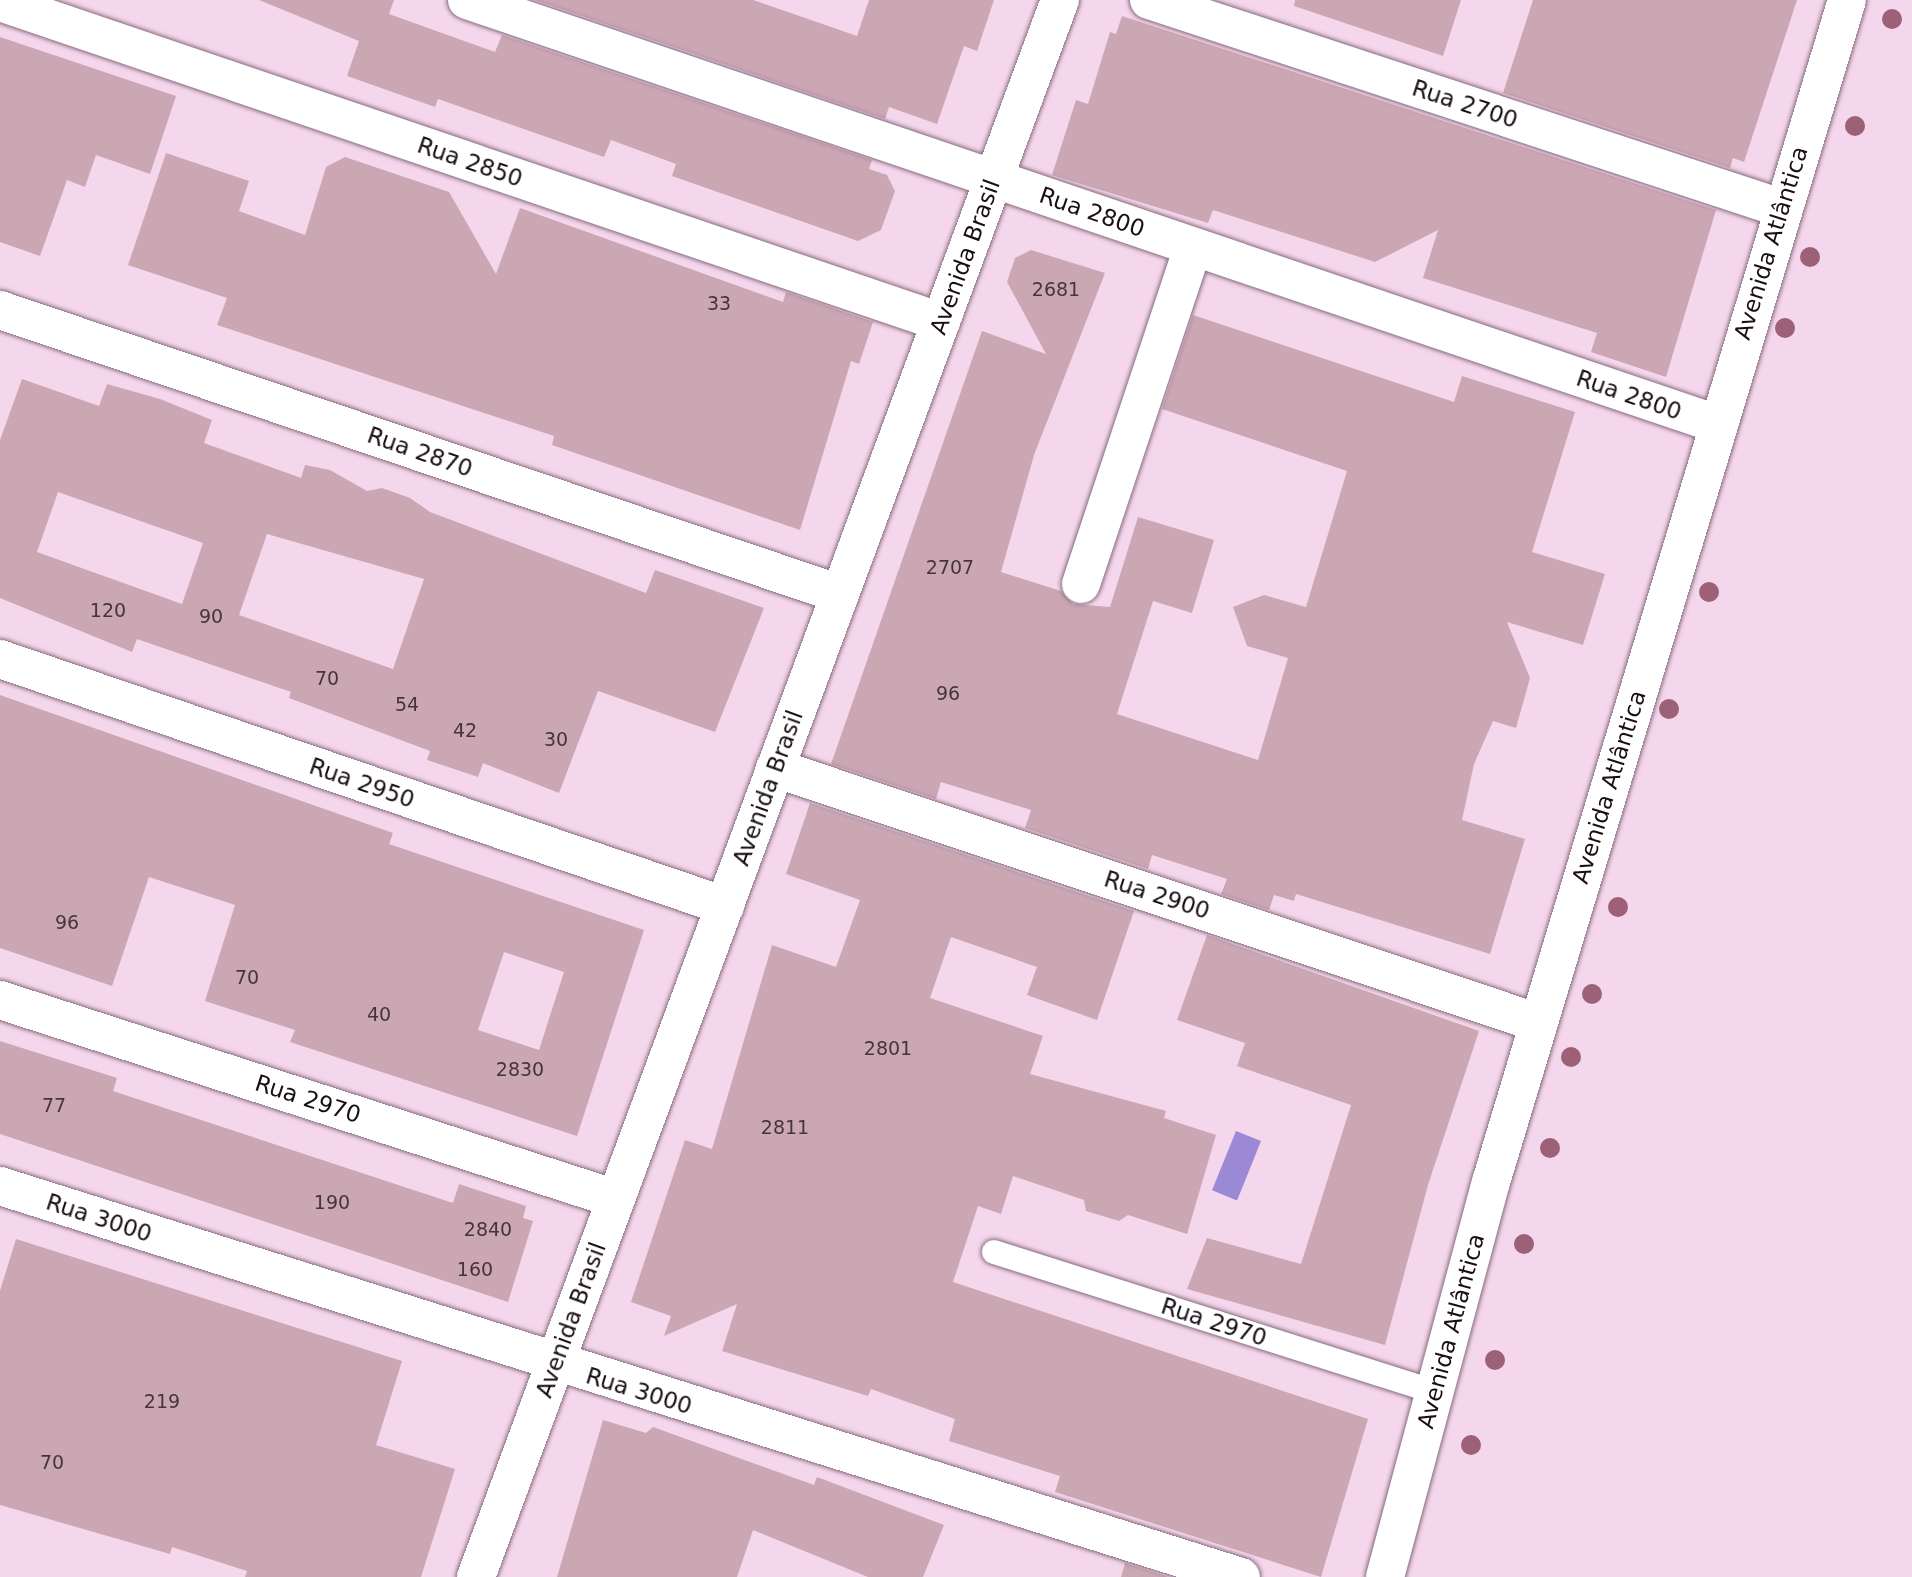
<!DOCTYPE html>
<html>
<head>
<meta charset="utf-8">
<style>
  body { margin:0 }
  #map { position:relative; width:1912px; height:1577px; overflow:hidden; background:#f5d7ed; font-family:"DejaVu Sans",sans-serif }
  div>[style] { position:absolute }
  .water>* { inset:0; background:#9c89d6; transform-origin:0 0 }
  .building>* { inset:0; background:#cba7b4 }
  .roads { filter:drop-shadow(0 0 2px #866b7f) drop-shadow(0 0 2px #866b7f) }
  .lane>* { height:24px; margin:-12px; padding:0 12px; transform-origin:12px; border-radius:12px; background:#fff }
  .street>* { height:38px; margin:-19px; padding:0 19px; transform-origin:19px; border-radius:19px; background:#fff }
  .secondary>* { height:38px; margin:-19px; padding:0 19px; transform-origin:19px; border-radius:19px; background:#fff }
  .primary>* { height:38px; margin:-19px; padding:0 19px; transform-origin:19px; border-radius:19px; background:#fff }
  .trees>* { width:20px; height:20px; margin:-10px; border-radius:50%; background:#9c6177 }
  span { translate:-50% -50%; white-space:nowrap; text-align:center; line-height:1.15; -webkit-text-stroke:6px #fff; paint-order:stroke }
  .number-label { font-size:19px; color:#45343e }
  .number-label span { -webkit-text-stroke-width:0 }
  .street-label { font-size:23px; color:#180e16 }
</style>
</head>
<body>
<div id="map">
  <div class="water">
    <i style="left:1236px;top:1131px;width:27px;height:64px;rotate:22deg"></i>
  </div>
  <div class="building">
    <i style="clip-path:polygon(259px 0,394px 0,389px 14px,495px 52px,502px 35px,872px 160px,869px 169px,887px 175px,895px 191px,881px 230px,858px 241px,672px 176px,676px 164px,611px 140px,604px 157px,438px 99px,435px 107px,347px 76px,359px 41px)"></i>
    <i style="clip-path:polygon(535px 0,753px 0,857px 36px,869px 0,994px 0,977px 51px,964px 46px,937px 124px,889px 107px,885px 119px)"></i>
    <i style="clip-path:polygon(1295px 0,1461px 0,1443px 56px,1294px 6px)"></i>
    <i style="clip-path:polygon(1533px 0,1797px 0,1744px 162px,1733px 158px,1730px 168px,1503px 93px)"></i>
    <i style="clip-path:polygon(1122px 16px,1716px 210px,1666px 377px,1591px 352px,1597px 333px,1423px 278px,1438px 230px,1375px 262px,1213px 210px,1208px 223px,1052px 175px,1076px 100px,1088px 104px,1110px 32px,1116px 34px)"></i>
    <i style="clip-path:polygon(0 37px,176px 96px,150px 174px,96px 155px,85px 187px,67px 180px,40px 256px,0 242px)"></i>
    <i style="clip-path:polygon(166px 153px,249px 181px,239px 211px,305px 235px,326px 167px,345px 157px,449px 192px,496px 274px,520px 208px,783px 302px,786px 292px,873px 322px,859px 364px,851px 361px,800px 530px,552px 445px,554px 436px,217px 325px,227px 298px,128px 265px)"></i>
    <i style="clip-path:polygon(1031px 250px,1105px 273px,1034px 455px,1001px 572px,1061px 591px,1073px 604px,1110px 607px,1138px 517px,1214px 540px,1192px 613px,1153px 601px,1117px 714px,1258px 760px,1288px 658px,1247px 646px,1233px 607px,1264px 595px,1306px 607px,1347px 471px,1162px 409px,1193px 315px,1454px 402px,1462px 376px,1575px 412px,1532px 552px,1605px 574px,1583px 645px,1507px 622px,1530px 678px,1516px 728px,1493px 721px,1474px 764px,1462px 820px,1525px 839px,1490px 954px,1296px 894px,1294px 901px,1274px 895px,1269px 910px,1221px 894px,1227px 879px,1152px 855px,1148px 869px,1025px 828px,1031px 810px,941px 782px,936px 799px,831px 764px,982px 331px,1046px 354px,1007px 282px,1015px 258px)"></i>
    <i style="clip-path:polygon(evenodd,22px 379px,99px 406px,107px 384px,160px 399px,212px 420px,204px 443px,301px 478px,305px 465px,330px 470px,367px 491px,382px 488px,410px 498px,430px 512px,646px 593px,655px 570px,764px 608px,715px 732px,598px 691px,559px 793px,483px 763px,478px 777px,427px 760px,430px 751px,289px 698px,291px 692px,137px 639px,132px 652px,0 598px,0 440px,22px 379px,58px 492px,203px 543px,182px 604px,37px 552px,58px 492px,22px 379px,267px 534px,424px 579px,393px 669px,239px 615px,267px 534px)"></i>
    <i style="clip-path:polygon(evenodd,0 695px,393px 833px,389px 844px,644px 930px,577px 1136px,290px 1042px,295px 1030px,205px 1001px,235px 905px,149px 877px,112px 986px,0 948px,0 695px,504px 952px,564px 972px,539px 1050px,478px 1030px,504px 952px)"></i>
    <i style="clip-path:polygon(810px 803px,1134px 911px,1097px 1020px,1027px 995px,1037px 967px,951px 937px,930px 998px,1043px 1036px,1030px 1074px,1166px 1111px,1164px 1118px,1216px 1135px,1187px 1234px,1128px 1215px,1119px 1221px,1086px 1211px,1084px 1200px,1013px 1176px,1001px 1214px,978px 1206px,953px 1282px,1368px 1419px,1321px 1577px,1055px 1492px,1060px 1476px,949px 1441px,955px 1419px,871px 1389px,868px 1396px,722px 1351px,737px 1304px,664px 1336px,671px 1316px,631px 1302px,685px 1140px,712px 1149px,772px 945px,836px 967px,860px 900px,786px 874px)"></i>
    <i style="clip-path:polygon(1207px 935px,1479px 1031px,1428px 1185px,1385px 1345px,1187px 1289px,1207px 1238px,1301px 1264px,1351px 1105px,1237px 1066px,1245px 1043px,1177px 1020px)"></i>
    <i style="clip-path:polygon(0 1041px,117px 1078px,113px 1091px,453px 1203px,459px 1184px,526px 1206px,523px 1218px,533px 1221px,508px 1302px,0 1134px)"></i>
    <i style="clip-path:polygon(16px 1239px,402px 1361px,376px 1445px,455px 1469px,421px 1577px,245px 1577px,247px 1571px,172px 1547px,170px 1554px,0 1505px,0 1291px)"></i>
    <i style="clip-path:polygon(603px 1420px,646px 1433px,653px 1427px,814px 1485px,817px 1477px,944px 1525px,923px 1577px,868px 1577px,753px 1530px,737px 1577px,557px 1577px)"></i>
    <i style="clip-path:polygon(1125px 1563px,1168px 1577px,1121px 1577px)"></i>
  </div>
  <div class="roads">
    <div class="lane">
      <i style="left:994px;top:1252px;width:463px;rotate:17.6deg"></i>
    </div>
    <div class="street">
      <i style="left:467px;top:0;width:1320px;rotate:18.74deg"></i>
      <i style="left:1149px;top:0;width:665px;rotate:18.22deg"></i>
      <i style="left:0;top:2px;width:994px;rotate:18.78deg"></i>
      <i style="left:0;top:310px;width:887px;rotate:18.68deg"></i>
      <i style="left:1081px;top:584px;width:355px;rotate:-71.6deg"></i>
      <i style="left:0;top:659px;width:766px;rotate:18.81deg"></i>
      <i style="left:775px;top:768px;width:805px;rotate:18.46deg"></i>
      <i style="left:0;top:1000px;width:647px;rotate:17.9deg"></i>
    </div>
    <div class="secondary">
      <i style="left:0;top:1186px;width:1301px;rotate:17.49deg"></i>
    </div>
    <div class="primary">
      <i style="left:476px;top:1577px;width:1682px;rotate:-69.68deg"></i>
      <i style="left:1385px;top:1577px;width:409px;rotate:-75deg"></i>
      <i style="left:1491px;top:1182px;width:1234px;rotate:-73.24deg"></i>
    </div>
  </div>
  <div class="trees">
    <i style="left:1892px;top:19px"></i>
    <i style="left:1855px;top:126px"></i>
    <i style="left:1810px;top:257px"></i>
    <i style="left:1785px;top:328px"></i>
    <i style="left:1709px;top:592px"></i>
    <i style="left:1669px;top:709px"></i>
    <i style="left:1618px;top:907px"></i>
    <i style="left:1592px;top:994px"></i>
    <i style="left:1571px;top:1057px"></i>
    <i style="left:1550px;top:1148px"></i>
    <i style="left:1524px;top:1244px"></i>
    <i style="left:1495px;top:1360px"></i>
    <i style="left:1471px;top:1445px"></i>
  </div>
  <div class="number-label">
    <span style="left:1056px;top:290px">2681</span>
    <span style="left:719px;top:304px">33</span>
    <span style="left:950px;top:568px">2707</span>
    <span style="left:108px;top:611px">120</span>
    <span style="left:211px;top:617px">90</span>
    <span style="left:327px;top:679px">70</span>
    <span style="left:948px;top:694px">96</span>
    <span style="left:407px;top:705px">54</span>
    <span style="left:465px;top:731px">42</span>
    <span style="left:556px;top:740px">30</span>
    <span style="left:67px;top:923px">96</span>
    <span style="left:247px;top:978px">70</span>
    <span style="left:379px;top:1015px">40</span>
    <span style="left:888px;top:1049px">2801</span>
    <span style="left:520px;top:1070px">2830</span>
    <span style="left:54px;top:1106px">77</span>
    <span style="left:785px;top:1128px">2811</span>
    <span style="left:332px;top:1203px">190</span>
    <span style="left:488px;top:1230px">2840</span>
    <span style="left:475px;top:1270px">160</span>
    <span style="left:162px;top:1402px">219</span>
    <span style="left:52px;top:1463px">70</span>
  </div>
  <div class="street-label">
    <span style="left:1465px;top:104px;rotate:18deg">Rua 2700</span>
    <span style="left:470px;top:162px;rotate:19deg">Rua 2850</span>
    <span style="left:1092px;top:212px;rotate:19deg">Rua 2800</span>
    <span style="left:1771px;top:243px;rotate:-73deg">Avenida Atlântica</span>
    <span style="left:965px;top:257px;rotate:-70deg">Avenida Brasil</span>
    <span style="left:1629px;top:395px;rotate:19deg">Rua 2800</span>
    <span style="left:420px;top:452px;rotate:19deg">Rua 2870</span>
    <span style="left:362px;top:783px;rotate:19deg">Rua 2950</span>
    <span style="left:1609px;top:787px;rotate:-73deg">Avenida Atlântica</span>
    <span style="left:768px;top:788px;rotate:-70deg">Avenida Brasil</span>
    <span style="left:1157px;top:895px;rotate:18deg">Rua 2900</span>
    <span style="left:308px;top:1099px;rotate:18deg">Rua 2970</span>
    <span style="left:99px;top:1218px;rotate:18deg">Rua 3000</span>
    <span style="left:571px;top:1320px;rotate:-70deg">Avenida Brasil</span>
    <span style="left:1214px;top:1322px;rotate:18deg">Rua 2970</span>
    <span style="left:1451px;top:1331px;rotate:-75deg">Avenida Atlântica</span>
    <span style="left:639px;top:1391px;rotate:17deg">Rua 3000</span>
  </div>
</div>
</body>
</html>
